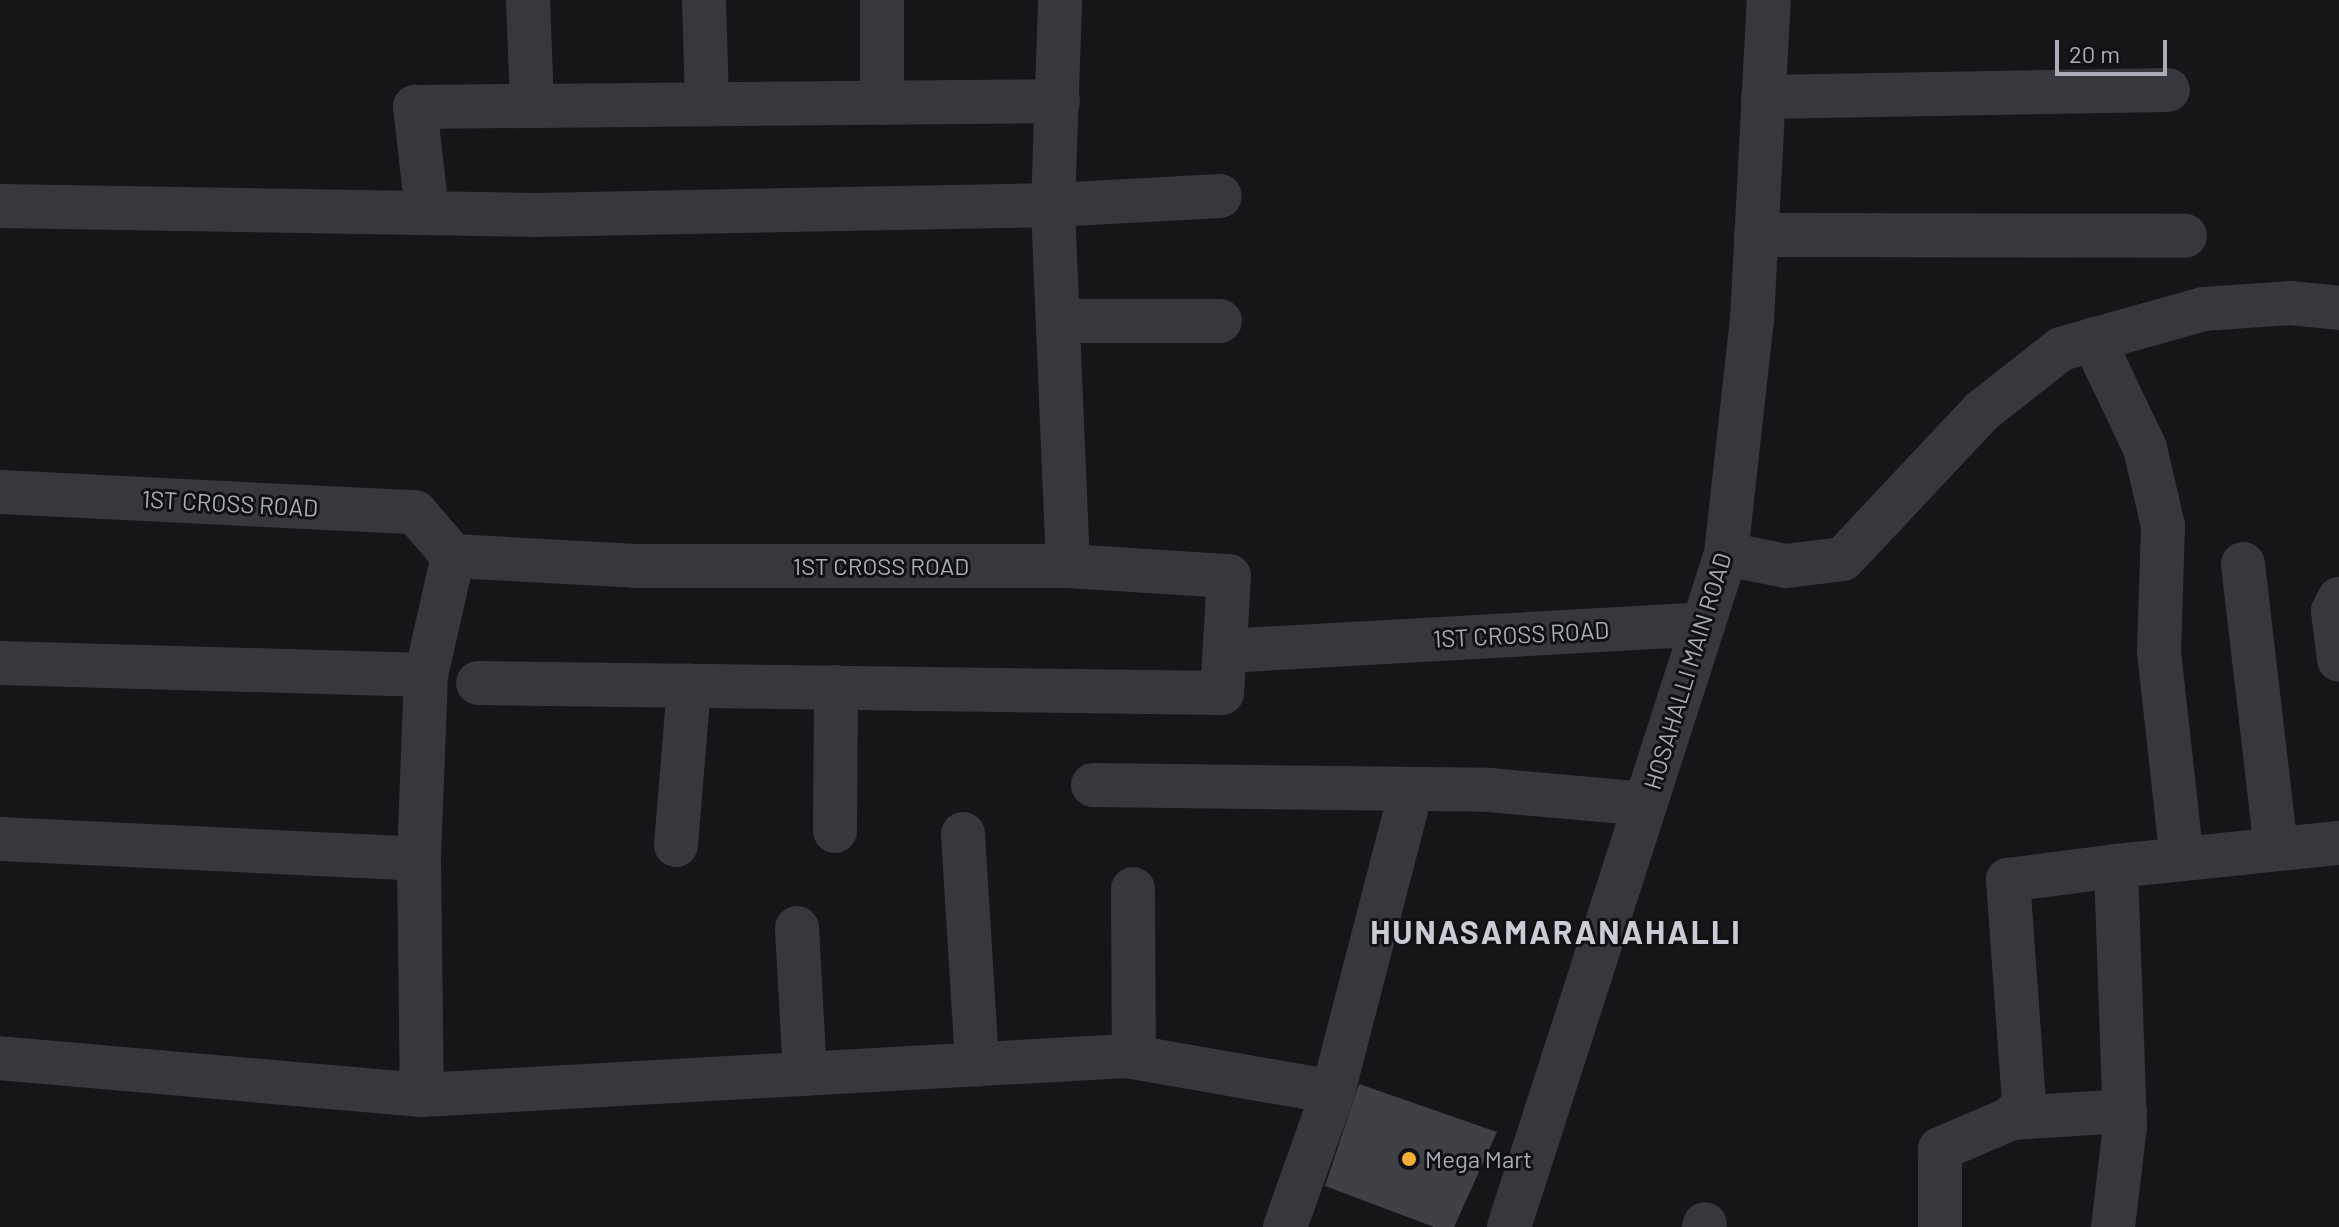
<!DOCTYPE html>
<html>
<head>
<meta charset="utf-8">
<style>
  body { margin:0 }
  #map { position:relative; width:2339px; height:1227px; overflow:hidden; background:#161618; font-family:Barlow,sans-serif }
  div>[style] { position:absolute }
  .building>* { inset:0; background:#404145 }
  .minor>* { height:44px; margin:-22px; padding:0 22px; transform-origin:22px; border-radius:22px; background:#37383d }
  .dots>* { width:22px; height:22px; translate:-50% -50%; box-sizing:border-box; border:4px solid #111113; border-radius:50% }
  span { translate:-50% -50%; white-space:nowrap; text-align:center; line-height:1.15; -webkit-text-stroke:6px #111113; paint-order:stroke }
  .street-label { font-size:24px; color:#a8adb8 }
  .poi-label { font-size:24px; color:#a8adb8 }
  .left { translate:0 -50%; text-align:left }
  .district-label { font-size:32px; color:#c9ccd4; font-weight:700; letter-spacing:2px }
  .scale { position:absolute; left:2055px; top:40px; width:112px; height:36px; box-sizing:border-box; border:4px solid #a8adb8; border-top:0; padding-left:10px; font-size:24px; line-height:28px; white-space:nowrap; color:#a8adb8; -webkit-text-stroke:6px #111113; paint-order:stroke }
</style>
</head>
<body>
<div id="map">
  <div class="building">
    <i style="clip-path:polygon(1359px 1084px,1497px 1132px,1454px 1227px,1434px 1227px,1325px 1186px)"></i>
  </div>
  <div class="minor">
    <i style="left:528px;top:0;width:105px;rotate:87.8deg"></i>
    <i style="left:704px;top:0;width:104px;rotate:88.3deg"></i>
    <i style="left:882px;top:0;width:103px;rotate:90deg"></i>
    <i style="left:1763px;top:97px;width:405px;rotate:-1deg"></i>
    <i style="left:0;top:206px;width:535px;rotate:0.96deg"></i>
    <i style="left:535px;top:215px;width:518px;rotate:-1.11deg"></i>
    <i style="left:1053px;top:205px;width:205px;rotate:-88deg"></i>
    <i style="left:427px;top:212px;width:106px;rotate:-96.5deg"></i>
    <i style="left:415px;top:107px;width:643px;rotate:-0.53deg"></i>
    <i style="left:1756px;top:235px;width:429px;rotate:0.1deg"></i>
    <i style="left:1059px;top:321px;width:161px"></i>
    <i style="left:2093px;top:339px;width:121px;rotate:64.5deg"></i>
    <i style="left:2145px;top:448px;width:80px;rotate:77deg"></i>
    <i style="left:2163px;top:526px;width:126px;rotate:91.8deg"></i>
    <i style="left:2159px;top:652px;width:208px;rotate:83.7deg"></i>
    <i style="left:0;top:492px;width:415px;rotate:2.8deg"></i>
    <i style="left:415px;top:512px;width:58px;rotate:49.2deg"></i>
    <i style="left:453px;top:556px;width:183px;rotate:3.1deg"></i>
    <i style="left:636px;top:566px;width:432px"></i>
    <i style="left:1068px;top:566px;width:161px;rotate:3.6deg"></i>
    <i style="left:1229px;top:576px;width:117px;rotate:93.4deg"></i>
    <i style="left:1222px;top:693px;width:744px;rotate:-179.23deg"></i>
    <i style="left:1726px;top:554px;width:61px;rotate:11.3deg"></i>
    <i style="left:1786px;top:566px;width:57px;rotate:-7deg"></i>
    <i style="left:1843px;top:559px;width:203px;rotate:-46.8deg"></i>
    <i style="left:1982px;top:411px;width:100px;rotate:-38.1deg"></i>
    <i style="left:2061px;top:349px;width:148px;rotate:-15.7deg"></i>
    <i style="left:2203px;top:309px;width:87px;rotate:-3.9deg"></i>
    <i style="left:2290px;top:303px;width:49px;rotate:5.8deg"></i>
    <i style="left:2243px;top:564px;width:287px;rotate:83.4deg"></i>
    <i style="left:1068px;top:566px;width:361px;rotate:-92.4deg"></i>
    <i style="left:1053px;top:205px;width:167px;rotate:-3.1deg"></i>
    <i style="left:2339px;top:599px;width:13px;rotate:117deg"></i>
    <i style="left:2333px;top:611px;width:49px;rotate:83deg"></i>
    <i style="left:1225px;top:651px;width:479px;rotate:-3.2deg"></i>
    <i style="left:0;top:663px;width:426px;rotate:1.6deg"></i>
    <i style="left:426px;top:675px;width:184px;rotate:92.2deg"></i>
    <i style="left:426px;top:675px;width:122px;rotate:-77.2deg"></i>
    <i style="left:1093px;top:785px;width:396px;rotate:0.7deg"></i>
    <i style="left:1489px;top:790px;width:157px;rotate:5.1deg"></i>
    <i style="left:835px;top:831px;width:144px;rotate:-89.6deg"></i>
    <i style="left:963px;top:834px;width:231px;rotate:86.5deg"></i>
    <i style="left:0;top:839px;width:419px;rotate:2.7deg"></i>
    <i style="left:419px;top:859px;width:236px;rotate:89.3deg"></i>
    <i style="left:422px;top:1095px;width:424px;rotate:-175deg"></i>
    <i style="left:676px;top:845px;width:160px;rotate:-85.3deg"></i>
    <i style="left:1133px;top:889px;width:168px;rotate:89.7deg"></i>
    <i style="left:797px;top:928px;width:146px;rotate:86.9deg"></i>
    <i style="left:422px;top:1095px;width:706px;rotate:-3.17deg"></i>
    <i style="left:1127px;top:1056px;width:209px;rotate:9.9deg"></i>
    <i style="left:1333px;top:1092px;width:312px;rotate:-75.5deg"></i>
    <i style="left:2012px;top:1118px;width:113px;rotate:-3.5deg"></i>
    <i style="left:1285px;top:1227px;width:143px;rotate:-70.4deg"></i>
    <i style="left:1509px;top:1227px;width:707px;rotate:-72.13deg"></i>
    <i style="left:1726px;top:554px;width:235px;rotate:-83.7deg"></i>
    <i style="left:1752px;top:320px;width:320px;rotate:-87deg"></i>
    <i style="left:1704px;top:1227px;width:3px;rotate:-72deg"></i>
    <i style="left:1940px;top:1227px;width:78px;rotate:-90deg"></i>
    <i style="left:1940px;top:1149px;width:78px;rotate:-23.3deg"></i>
    <i style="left:2012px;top:1118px;width:19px;rotate:-51deg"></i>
    <i style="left:2024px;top:1103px;width:224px;rotate:-94.1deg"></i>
    <i style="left:2008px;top:880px;width:109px;rotate:-7.4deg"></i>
    <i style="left:2113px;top:1227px;width:102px;rotate:-83.2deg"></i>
    <i style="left:2125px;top:1126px;width:260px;rotate:-92deg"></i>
    <i style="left:2116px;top:866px;width:224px;rotate:-5.9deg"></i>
  </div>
  <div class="dots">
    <i style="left:1409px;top:1159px;background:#f2b134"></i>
  </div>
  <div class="street-label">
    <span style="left:230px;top:503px;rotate:3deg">1ST CROSS ROAD</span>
    <span style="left:881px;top:566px">1ST CROSS ROAD</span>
    <span style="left:1521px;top:634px;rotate:-3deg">1ST CROSS ROAD</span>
    <span style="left:1687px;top:671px;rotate:-73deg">HOSAHALLI MAIN ROAD</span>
  </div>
  <div class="poi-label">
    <span class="left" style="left:1425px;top:1159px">Mega Mart</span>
  </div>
  <div class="district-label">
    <span style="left:1556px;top:931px">HUNASAMARANAHALLI</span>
  </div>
  <div class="scale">20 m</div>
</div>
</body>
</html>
